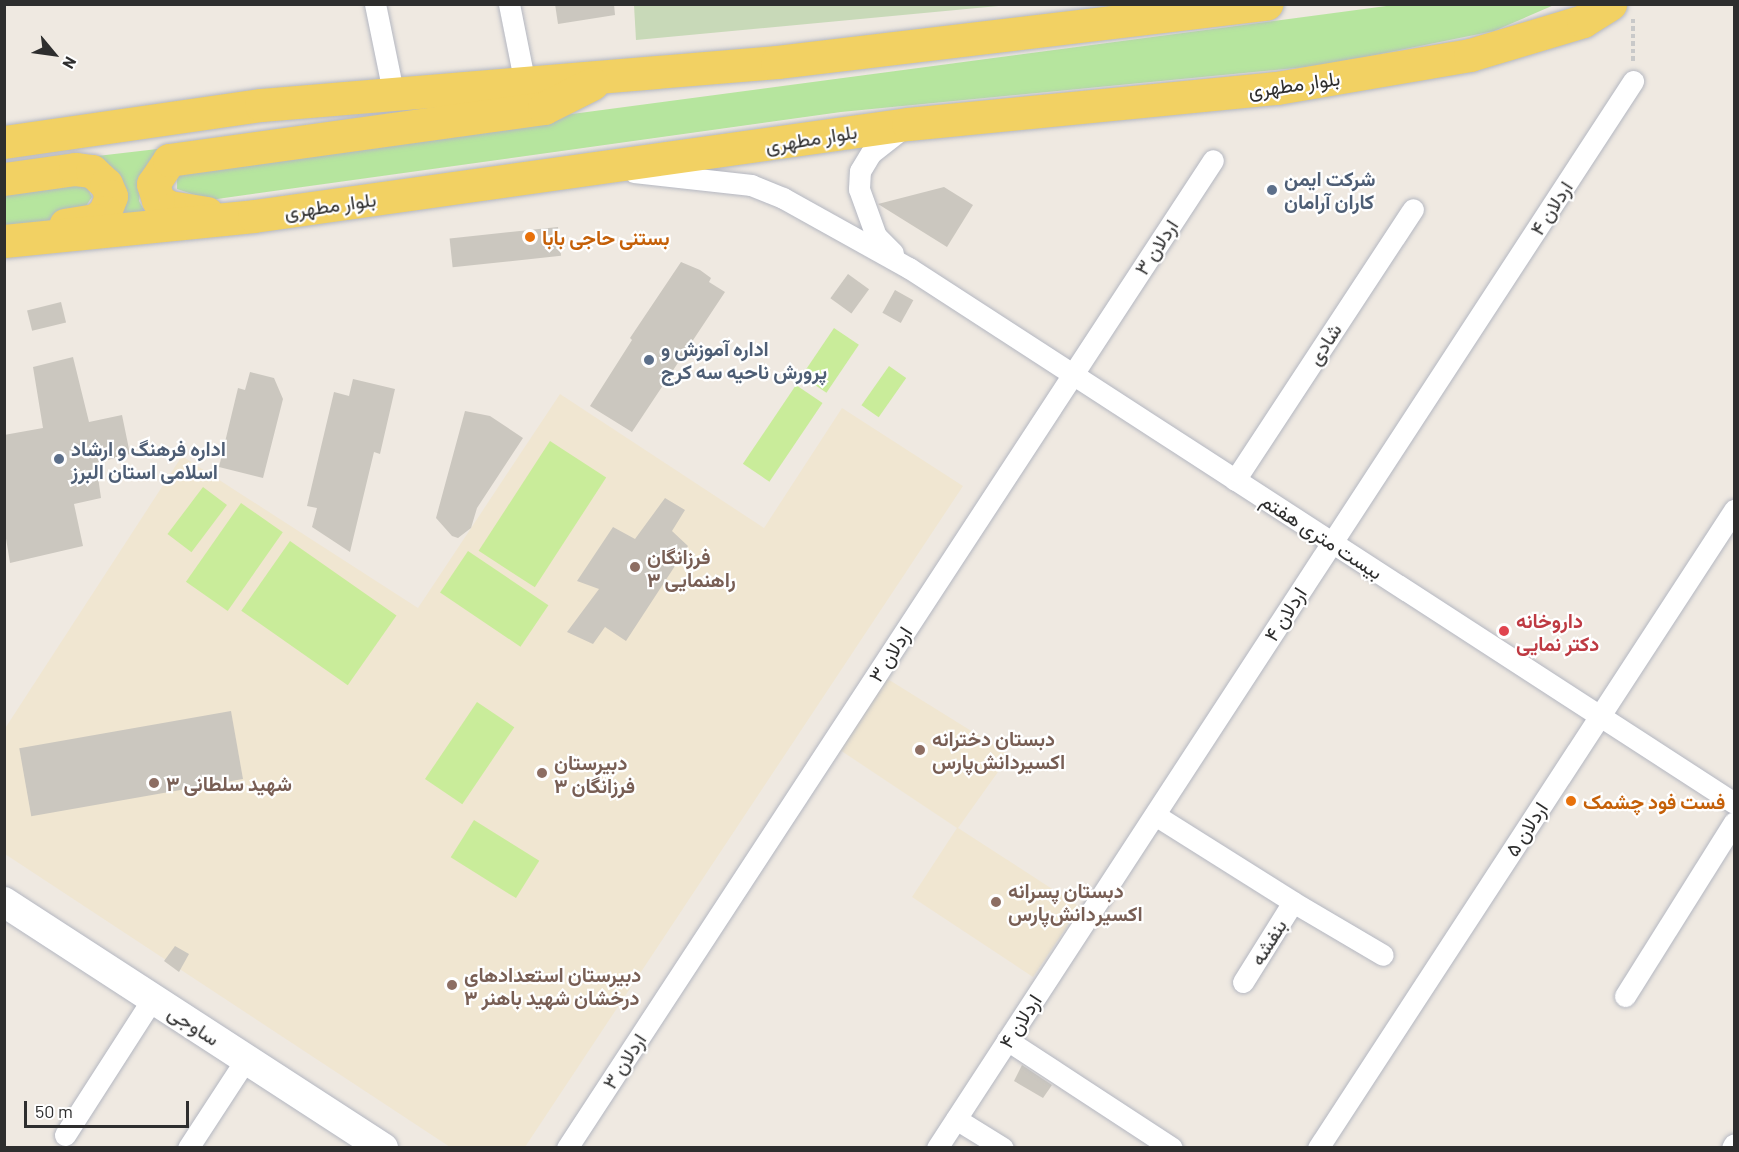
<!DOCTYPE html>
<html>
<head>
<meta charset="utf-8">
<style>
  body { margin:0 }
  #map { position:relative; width:1739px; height:1152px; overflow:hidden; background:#efe9e1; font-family:Barlow,Vazirmatn,sans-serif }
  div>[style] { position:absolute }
  .education>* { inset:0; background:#f0e6d1 }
  .green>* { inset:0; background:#b6e59e }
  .cemetery>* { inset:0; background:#c8d9b8 }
  .pitch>* { inset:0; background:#c9ec9a; transform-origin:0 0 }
  .building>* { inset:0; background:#cbc7bf; transform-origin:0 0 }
  .path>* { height:4px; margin-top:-2px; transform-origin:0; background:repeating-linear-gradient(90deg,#c9c9c9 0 4.5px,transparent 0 7.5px) }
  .roads { filter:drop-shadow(0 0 2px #b4b7c1) drop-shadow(0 0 2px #b4b7c1) }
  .street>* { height:21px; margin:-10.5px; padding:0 10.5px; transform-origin:10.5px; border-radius:10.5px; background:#fff }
  .secondary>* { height:30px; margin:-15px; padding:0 15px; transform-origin:15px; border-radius:15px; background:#fff }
  .primary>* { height:33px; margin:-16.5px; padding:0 16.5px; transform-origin:16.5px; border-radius:16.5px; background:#f2d163 }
  .dots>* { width:16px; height:16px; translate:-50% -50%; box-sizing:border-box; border:3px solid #fff; border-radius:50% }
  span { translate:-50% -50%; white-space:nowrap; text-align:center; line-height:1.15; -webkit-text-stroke:4.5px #fff; paint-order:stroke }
  .street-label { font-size:20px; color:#2e2e2e }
  .service-label { font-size:20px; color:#4e5e75; font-weight:700 }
  .left { translate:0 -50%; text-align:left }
  .food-label { font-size:20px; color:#c56008; font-weight:700 }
  .education-label { font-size:20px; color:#785e54; font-weight:700 }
  .health-label { font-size:20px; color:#be3a42; font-weight:700 }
  .frame { position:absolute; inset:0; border:6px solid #2e2e2e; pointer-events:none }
  .north { position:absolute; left:24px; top:24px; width:60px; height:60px; -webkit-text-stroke:4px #fff; paint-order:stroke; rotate:119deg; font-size:16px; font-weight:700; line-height:24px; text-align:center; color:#2e2e2e }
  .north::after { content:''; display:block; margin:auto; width:21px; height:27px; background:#2e2e2e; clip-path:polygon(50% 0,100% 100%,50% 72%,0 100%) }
  .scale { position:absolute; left:24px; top:1101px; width:165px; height:27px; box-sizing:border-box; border:3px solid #2e2e2e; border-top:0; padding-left:8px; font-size:18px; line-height:21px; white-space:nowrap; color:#2e2e2e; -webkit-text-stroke:4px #fff; paint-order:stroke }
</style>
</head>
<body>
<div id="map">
  <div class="education">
    <i style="clip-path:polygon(560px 394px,764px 528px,842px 408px,963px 486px,525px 1147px,450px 1147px,5px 854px,4px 730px,182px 456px,418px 608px)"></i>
    <i style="clip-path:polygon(878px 673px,1010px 755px,958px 828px,1080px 907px,1033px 977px,912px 897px,957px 828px,831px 744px)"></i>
  </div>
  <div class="green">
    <i style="clip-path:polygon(1394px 5px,1554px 5px,1494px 31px,1326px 65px,841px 112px,210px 200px,177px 189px,177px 179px,187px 165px)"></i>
    <i style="clip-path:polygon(166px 148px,141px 182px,139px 201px,148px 217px,122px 220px,80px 158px)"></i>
    <i style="clip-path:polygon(85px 183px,92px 197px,82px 212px,35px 224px,5px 227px,4px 195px)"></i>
  </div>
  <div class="cemetery">
    <i style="clip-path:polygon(634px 5px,634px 4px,1009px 5px,636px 40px)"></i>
  </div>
  <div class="pitch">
    <i style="left:834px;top:328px;width:30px;height:58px;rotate:34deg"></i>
    <i style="left:889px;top:366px;width:21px;height:48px;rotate:35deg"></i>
    <i style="left:796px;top:385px;width:32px;height:95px;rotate:34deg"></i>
    <i style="left:550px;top:441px;width:67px;height:131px;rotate:33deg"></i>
    <i style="left:203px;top:487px;width:30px;height:59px;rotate:37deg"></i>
    <i style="left:241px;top:503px;width:51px;height:96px;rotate:35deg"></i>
    <i style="left:290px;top:541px;width:130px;height:85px;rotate:35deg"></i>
    <i style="left:468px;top:551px;width:97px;height:50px;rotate:34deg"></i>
    <i style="left:477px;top:702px;width:45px;height:93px;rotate:34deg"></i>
    <i style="left:474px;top:820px;width:77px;height:44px;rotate:32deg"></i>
  </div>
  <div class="building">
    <i style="clip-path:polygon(555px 4px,614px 4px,615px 15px,558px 24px)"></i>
    <i style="clip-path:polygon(944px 187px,973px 205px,947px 247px,878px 204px)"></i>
    <i style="left:558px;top:227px;width:29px;height:109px;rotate:84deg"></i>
    <i style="clip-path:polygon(681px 262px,700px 270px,711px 278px,709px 282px,725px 292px,632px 432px,590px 406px,632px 340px,630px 338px)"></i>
    <i style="left:848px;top:274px;width:26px;height:30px;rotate:36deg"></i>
    <i style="left:895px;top:290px;width:21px;height:26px;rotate:29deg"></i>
    <i style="left:61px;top:302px;width:21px;height:35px;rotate:76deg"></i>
    <i style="clip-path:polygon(73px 357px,89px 422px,122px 415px,130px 454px,96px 463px,101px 498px,74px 504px,83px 546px,10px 563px,4px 526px,4px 435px,43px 428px,33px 367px)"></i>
    <i style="clip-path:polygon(250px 372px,274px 378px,283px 399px,263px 478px,219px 467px,238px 388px,245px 390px)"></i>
    <i style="clip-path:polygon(353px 379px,395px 389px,380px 454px,374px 452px,350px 552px,312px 527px,317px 508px,307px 506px,334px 392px,349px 396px)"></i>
    <i style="clip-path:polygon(465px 411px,490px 416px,523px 438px,477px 508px,471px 528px,458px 538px,452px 536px,436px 518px)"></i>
    <i style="clip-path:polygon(665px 498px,685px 510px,672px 531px,688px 546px,626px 641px,605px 627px,593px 644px,567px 632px,599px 589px,577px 581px,613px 527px,635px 539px)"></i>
    <i style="left:231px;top:711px;width:69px;height:215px;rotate:80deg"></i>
    <i style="clip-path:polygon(175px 946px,189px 954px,179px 972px,164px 961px)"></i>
    <i style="clip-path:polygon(1022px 1065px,1052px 1085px,1043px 1098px,1014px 1081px)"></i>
  </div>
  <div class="path">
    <i style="left:1633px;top:19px;width:44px;rotate:90deg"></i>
  </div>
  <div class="roads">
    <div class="street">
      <i style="left:375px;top:4px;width:90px;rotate:78.4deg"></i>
      <i style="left:509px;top:4px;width:82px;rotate:78.7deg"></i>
      <i style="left:634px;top:172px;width:118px;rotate:6.3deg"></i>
      <i style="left:751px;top:185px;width:35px;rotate:22deg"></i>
      <i style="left:783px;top:198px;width:144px;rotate:29.1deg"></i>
      <i style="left:909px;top:268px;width:983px;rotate:32.96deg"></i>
      <i style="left:893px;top:253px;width:24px;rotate:-135deg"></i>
      <i style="left:876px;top:236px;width:50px;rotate:-109.9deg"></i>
      <i style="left:859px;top:189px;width:18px;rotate:-87deg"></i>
      <i style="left:860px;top:171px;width:21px;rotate:-59deg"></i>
      <i style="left:871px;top:153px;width:41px;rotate:-38deg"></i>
      <i style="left:1235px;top:480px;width:324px;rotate:-56.7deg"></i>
      <i style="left:1155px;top:815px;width:163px;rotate:32.2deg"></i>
      <i style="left:1293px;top:902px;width:104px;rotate:30.5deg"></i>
      <i style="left:1243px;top:982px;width:94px;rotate:-58deg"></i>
      <i style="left:1625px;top:996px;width:205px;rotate:-57.9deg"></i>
      <i style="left:1007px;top:1040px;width:197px;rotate:33.2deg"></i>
      <i style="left:956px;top:1119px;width:55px;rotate:31.7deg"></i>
      <i style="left:65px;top:1135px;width:163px;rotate:-57.3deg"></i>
      <i style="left:188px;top:1148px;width:106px;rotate:-56.9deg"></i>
      <i style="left:567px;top:1148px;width:1180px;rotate:-56.82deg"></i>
      <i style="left:937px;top:1148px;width:1274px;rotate:-56.88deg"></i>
      <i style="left:1318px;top:1148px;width:762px;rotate:-56.89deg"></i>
      <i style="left:1732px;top:1148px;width:4px;rotate:-63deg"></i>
    </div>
    <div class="secondary">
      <i style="left:4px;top:902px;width:452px;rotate:33deg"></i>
    </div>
    <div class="primary">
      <i style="left:4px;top:142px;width:260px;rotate:-8.2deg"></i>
      <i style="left:261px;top:105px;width:518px;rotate:-4.76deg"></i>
      <i style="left:777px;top:62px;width:493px;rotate:-6.8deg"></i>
      <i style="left:4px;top:179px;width:72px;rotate:-8deg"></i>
      <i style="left:75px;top:169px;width:17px;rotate:7deg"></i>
      <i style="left:92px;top:171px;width:19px;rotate:43deg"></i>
      <i style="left:106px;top:184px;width:13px;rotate:67deg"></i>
      <i style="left:111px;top:196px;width:17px;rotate:111deg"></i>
      <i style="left:105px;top:212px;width:13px;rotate:141deg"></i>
      <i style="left:95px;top:220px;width:30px;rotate:171deg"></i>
      <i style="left:207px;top:213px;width:38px;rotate:-171deg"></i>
      <i style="left:169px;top:207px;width:13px;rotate:-148deg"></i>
      <i style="left:158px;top:200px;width:17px;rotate:-107deg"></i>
      <i style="left:153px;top:184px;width:29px;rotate:-56deg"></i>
      <i style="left:169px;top:160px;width:379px;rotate:-7.9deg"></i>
      <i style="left:544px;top:108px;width:54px;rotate:-26.6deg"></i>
      <i style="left:4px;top:241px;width:251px;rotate:-5.7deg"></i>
      <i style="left:254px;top:216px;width:660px;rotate:-8.01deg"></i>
      <i style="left:908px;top:124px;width:371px;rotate:-5.6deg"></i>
      <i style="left:1277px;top:88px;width:196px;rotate:-9.7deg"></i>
      <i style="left:1470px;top:55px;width:118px;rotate:-16.7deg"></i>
      <i style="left:1583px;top:21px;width:32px;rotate:-32deg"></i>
    </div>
  </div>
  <div class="dots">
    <i style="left:1272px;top:190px;background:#5c6f8a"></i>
    <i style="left:530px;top:237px;background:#e8710a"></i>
    <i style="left:649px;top:360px;background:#5c6f8a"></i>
    <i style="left:59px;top:459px;background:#5c6f8a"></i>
    <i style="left:635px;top:567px;background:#8d6e63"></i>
    <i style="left:1504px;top:631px;background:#e0444e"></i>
    <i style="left:920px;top:750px;background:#8d6e63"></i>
    <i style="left:542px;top:773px;background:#8d6e63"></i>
    <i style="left:154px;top:783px;background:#8d6e63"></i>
    <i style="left:1571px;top:801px;background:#e8710a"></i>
    <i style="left:996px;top:902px;background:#8d6e63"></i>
    <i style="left:452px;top:985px;background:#8d6e63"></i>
  </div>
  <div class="street-label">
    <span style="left:1294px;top:84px;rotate:-8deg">بلوار مطهری</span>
    <span style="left:811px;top:138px;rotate:-9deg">بلوار مطهری</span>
    <span style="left:330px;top:205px;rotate:-8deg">بلوار مطهری</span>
    <span style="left:1551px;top:208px;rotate:-57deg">اردلان ۴</span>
    <span style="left:1156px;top:247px;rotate:-57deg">اردلان ۳</span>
    <span style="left:1324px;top:344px;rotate:-57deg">شادی</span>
    <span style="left:1322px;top:536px;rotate:33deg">بیست متری هفتم</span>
    <span style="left:1285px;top:614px;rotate:-57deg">اردلان ۴</span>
    <span style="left:890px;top:654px;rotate:-57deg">اردلان ۳</span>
    <span style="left:1526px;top:829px;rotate:-57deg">اردلان ۵</span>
    <span style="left:1268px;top:942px;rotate:-58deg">بنفشه</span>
    <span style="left:1020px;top:1021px;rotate:-57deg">اردلان ۴</span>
    <span style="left:194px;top:1025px;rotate:33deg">ساوجی</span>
    <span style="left:624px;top:1061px;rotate:-57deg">اردلان ۳</span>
  </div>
  <div class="service-label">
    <span class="left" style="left:1284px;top:190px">شرکت ایمن<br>کاران آرامان</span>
    <span class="left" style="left:661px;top:360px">اداره آموزش و<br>پرورش ناحیه سه کرج</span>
    <span class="left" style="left:71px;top:460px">اداره فرهنگ و ارشاد<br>اسلامی استان البرز</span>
  </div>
  <div class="food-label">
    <span class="left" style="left:542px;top:237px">بستنی حاجی بابا</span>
    <span class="left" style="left:1583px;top:801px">فست فود چشمک</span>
  </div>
  <div class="education-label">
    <span class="left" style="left:647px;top:568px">فرزانگان<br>۳ راهنمایی</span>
    <span class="left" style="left:932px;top:750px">دبستان دخترانه<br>اکسیردانش‌پارس</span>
    <span class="left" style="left:554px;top:774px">دبیرستان<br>فرزانگان ۳</span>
    <span class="left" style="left:166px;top:783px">شهید سلطانی ۳</span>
    <span class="left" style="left:1008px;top:902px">دبستان پسرانه<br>اکسیر‌دانش‌پارس</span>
    <span class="left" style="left:464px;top:986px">دبیرستان استعدادهای<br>درخشان شهید باهنر ۳</span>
  </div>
  <div class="health-label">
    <span class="left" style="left:1516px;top:632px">داروخانه<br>دکتر نمایی</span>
  </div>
  <div class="frame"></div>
  <div class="north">N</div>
  <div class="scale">50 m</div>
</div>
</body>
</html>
